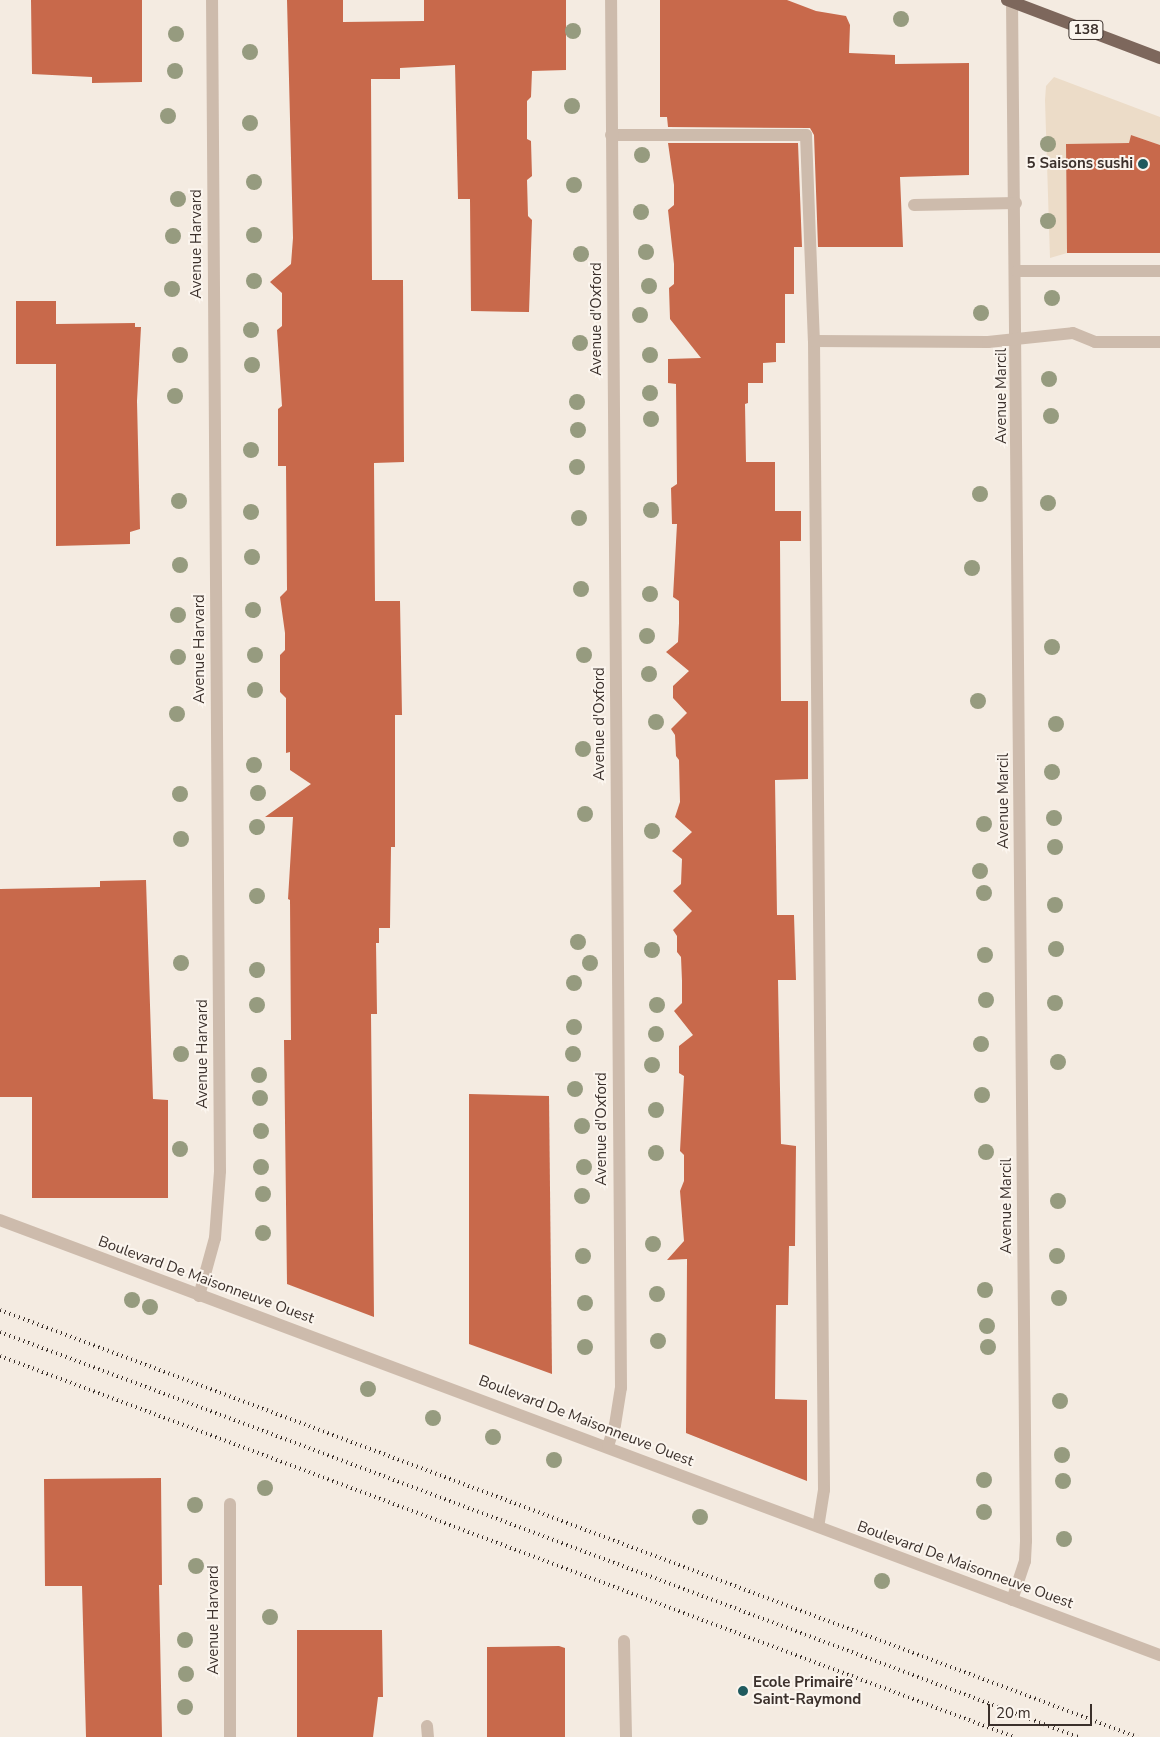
<!DOCTYPE html>
<html>
<head>
<meta charset="utf-8">
<style>
  body { margin:0 }
  #map { position:relative; width:1160px; height:1737px; overflow:hidden; background:#f4ebe1; font-family:"Nunito Sans",sans-serif }
  div>[style] { position:absolute }
  .plaza>* { inset:0; background:#ecdcc8 }
  .building>* { inset:0; background:#c8694b }
  .minor>* { height:12px; margin:-6px; padding:0 6px; transform-origin:6px; border-radius:6px; background:#cdbbac }
  .major>* { height:12px; margin:-6px; padding:0 6px; transform-origin:6px; border-radius:6px; background:#7d675c }
  .rail>* { height:4px; margin-top:-2px; transform-origin:0; background:repeating-linear-gradient(90deg,#3b302b 0 1px,transparent 0 5px) }
  .trees>* { width:16px; height:16px; margin:-8px; border-radius:50%; background:#969b7f }
  .dots>* { width:14px; height:14px; translate:-50% -50%; box-sizing:border-box; border:2px solid #fbf5ee; border-radius:50% }
  span { translate:-50% -50%; white-space:nowrap; text-align:center; line-height:1.15; -webkit-text-stroke:4px #fbf5ee; paint-order:stroke }
  .shield-label span { padding:1px 4px; background:#fbf5ee; border:1px solid; border-radius:4px; -webkit-text-stroke-width:0 }
  .shield-label { font-size:14px; color:#3b302b; font-weight:700 }
  .poi-label { font-size:15px; color:#3b302b; font-weight:700 }
  .right { translate:-100% -50%; text-align:right }
  .left { translate:0 -50%; text-align:left }
  .street-label { font-size:15px; color:#3b302b }
  .scale { position:absolute; left:988px; top:1704px; width:104px; height:22px; box-sizing:border-box; border:2px solid #3b302b; border-top:0; padding-left:6px; font-size:15px; line-height:18px; white-space:nowrap; color:#3b302b; -webkit-text-stroke:4px #fbf5ee; paint-order:stroke }
</style>
</head>
<body>
<div id="map">
  <div class="plaza">
    <i style="clip-path:polygon(1054px 77px,1160px 117px,1160px 145px,1131px 135px,1129px 143px,1066px 145px,1067px 253px,1050px 258px,1045px 100px,1046px 86px)"></i>
  </div>
  <div class="building">
    <i style="clip-path:polygon(31px 0,142px 0,142px 82px,92px 83px,92px 77px,32px 74px)"></i>
    <i style="clip-path:polygon(287px 0,343px 0,343px 22px,424px 21px,424px 0,566px 0,566px 70px,532px 71px,531px 97px,527px 101px,527px 139px,531px 141px,532px 176px,527px 180px,528px 216px,532px 220px,529px 312px,471px 311px,470px 199px,458px 199px,455px 65px,400px 68px,400px 79px,371px 79px,372px 280px,403px 280px,404px 462px,374px 463px,375px 601px,400px 601px,402px 715px,395px 715px,395px 847px,391px 847px,390px 928px,379px 928px,379px 943px,376px 943px,377px 1014px,371px 1014px,374px 1317px,287px 1284px,284px 1040px,291px 1040px,290px 900px,288px 899px,293px 817px,265px 817px,311px 784px,290px 770px,290px 752px,286px 753px,286px 698px,280px 692px,280px 655px,285px 650px,285px 633px,280px 597px,287px 590px,286px 466px,278px 466px,278px 409px,282px 406px,277px 330px,282px 326px,282px 293px,270px 282px,291px 264px,293px 238px)"></i>
    <i style="clip-path:polygon(660px 0,787px 0,816px 11px,846px 16px,850px 25px,849px 53px,895px 55px,895px 64px,969px 63px,969px 175px,900px 177px,903px 247px,818px 247px,814px 135px,810px 128px,668px 127px,667px 117px,660px 117px)"></i>
    <i style="clip-path:polygon(1131px 135px,1160px 145px,1160px 253px,1067px 253px,1066px 144px,1129px 143px)"></i>
    <i style="clip-path:polygon(668px 143px,798px 143px,802px 247px,794px 247px,794px 294px,785px 294px,785px 343px,776px 343px,776px 362px,763px 363px,763px 383px,748px 383px,748px 403px,745px 404px,746px 462px,775px 462px,775px 511px,801px 511px,801px 541px,780px 541px,781px 701px,808px 701px,808px 779px,775px 780px,777px 915px,794px 915px,796px 980px,778px 980px,781px 1144px,796px 1146px,795px 1246px,789px 1246px,788px 1305px,776px 1305px,775px 1399px,807px 1400px,807px 1481px,686px 1433px,687px 1259px,667px 1260px,684px 1241px,680px 1191px,684px 1181px,684px 1155px,680px 1151px,684px 1076px,679px 1073px,679px 1046px,693px 1035px,674px 1011px,682px 1003px,682px 981px,681px 957px,677px 952px,677px 936px,673px 930px,692px 911px,673px 891px,681px 884px,682px 859px,672px 851px,692px 832px,675px 817px,680px 802px,679px 760px,676px 756px,675px 735px,671px 729px,687px 713px,673px 698px,673px 686px,689px 671px,666px 652px,678px 642px,679px 623px,679px 601px,673px 597px,677px 524px,672px 524px,671px 488px,677px 484px,676px 384px,668px 383px,668px 359px,701px 358px,670px 319px,669px 288px,674px 284px,674px 264px,668px 210px,674px 205px,674px 185px)"></i>
    <i style="clip-path:polygon(16px 301px,56px 301px,56px 324px,135px 323px,135px 327px,141px 327px,137px 401px,140px 529px,130px 532px,130px 544px,56px 546px,56px 364px,16px 364px)"></i>
    <i style="clip-path:polygon(146px 880px,153px 1099px,168px 1100px,168px 1198px,32px 1198px,32px 1097px,0 1097px,0 889px,100px 887px,100px 881px)"></i>
    <i style="clip-path:polygon(469px 1094px,549px 1096px,552px 1374px,469px 1344px)"></i>
    <i style="clip-path:polygon(161px 1478px,162px 1585px,159px 1585px,162px 1737px,86px 1737px,82px 1586px,45px 1586px,44px 1479px)"></i>
    <i style="clip-path:polygon(297px 1630px,382px 1630px,383px 1697px,378px 1697px,373px 1737px,297px 1737px)"></i>
    <i style="clip-path:polygon(559px 1646px,565px 1648px,565px 1737px,487px 1737px,487px 1647px)"></i>
  </div>
  <div class="minor">
    <i style="left:1012px;top:0;width:1541px;rotate:89.48deg"></i>
    <i style="left:1026px;top:1541px;width:20px;rotate:93deg"></i>
    <i style="left:1025px;top:1561px;width:41px;rotate:108.4deg"></i>
    <i style="left:611px;top:135px;width:195px"></i>
    <i style="left:806px;top:135px;width:206px;rotate:87.8deg"></i>
    <i style="left:814px;top:341px;width:1149px;rotate:89.5deg"></i>
    <i style="left:824px;top:1490px;width:37px;rotate:99deg"></i>
    <i style="left:914px;top:205px;width:102px;rotate:-1.1deg"></i>
    <i style="left:1017px;top:271px;width:143px"></i>
    <i style="left:814px;top:341px;width:174px;rotate:0.3deg"></i>
    <i style="left:988px;top:342px;width:85px;rotate:-6deg"></i>
    <i style="left:1073px;top:333px;width:24px;rotate:22deg"></i>
    <i style="left:1095px;top:342px;width:65px"></i>
    <i style="left:0;top:1220px;width:1239px;rotate:20.56deg"></i>
    <i style="left:199px;top:1296px;width:60px;rotate:-74.6deg"></i>
    <i style="left:215px;top:1238px;width:67px;rotate:-85.7deg"></i>
    <i style="left:220px;top:1171px;width:1171px;rotate:-90.39deg"></i>
    <i style="left:608px;top:1446px;width:22px;rotate:-72deg"></i>
    <i style="left:615px;top:1425px;width:37px;rotate:-81deg"></i>
    <i style="left:621px;top:1388px;width:1388px;rotate:-90.41deg"></i>
    <i style="left:624px;top:1641px;width:96px;rotate:88.8deg"></i>
    <i style="left:427px;top:1726px;width:11px;rotate:85deg"></i>
    <i style="left:230px;top:1737px;width:233px;rotate:-90deg"></i>
  </div>
  <div class="major">
    <i style="left:1007px;top:0;width:164px;rotate:20.8deg"></i>
  </div>
  <div class="rail">
    <i style="left:0;top:1310px;width:1215px;rotate:20.58deg"></i>
    <i style="left:0;top:1332px;width:1152px;rotate:20.59deg"></i>
    <i style="left:0;top:1356px;width:1083px;rotate:20.59deg"></i>
  </div>
  <div class="trees">
    <i style="left:901px;top:19px"></i>
    <i style="left:573px;top:31px"></i>
    <i style="left:176px;top:34px"></i>
    <i style="left:250px;top:52px"></i>
    <i style="left:175px;top:71px"></i>
    <i style="left:572px;top:106px"></i>
    <i style="left:168px;top:116px"></i>
    <i style="left:250px;top:123px"></i>
    <i style="left:1048px;top:144px"></i>
    <i style="left:642px;top:155px"></i>
    <i style="left:254px;top:182px"></i>
    <i style="left:574px;top:185px"></i>
    <i style="left:178px;top:199px"></i>
    <i style="left:641px;top:212px"></i>
    <i style="left:1048px;top:221px"></i>
    <i style="left:254px;top:235px"></i>
    <i style="left:173px;top:236px"></i>
    <i style="left:646px;top:252px"></i>
    <i style="left:581px;top:254px"></i>
    <i style="left:254px;top:281px"></i>
    <i style="left:649px;top:286px"></i>
    <i style="left:172px;top:289px"></i>
    <i style="left:1052px;top:298px"></i>
    <i style="left:981px;top:313px"></i>
    <i style="left:640px;top:315px"></i>
    <i style="left:251px;top:330px"></i>
    <i style="left:580px;top:343px"></i>
    <i style="left:180px;top:355px"></i>
    <i style="left:650px;top:355px"></i>
    <i style="left:252px;top:365px"></i>
    <i style="left:1049px;top:379px"></i>
    <i style="left:650px;top:393px"></i>
    <i style="left:175px;top:396px"></i>
    <i style="left:577px;top:402px"></i>
    <i style="left:1051px;top:416px"></i>
    <i style="left:651px;top:419px"></i>
    <i style="left:578px;top:430px"></i>
    <i style="left:251px;top:450px"></i>
    <i style="left:577px;top:467px"></i>
    <i style="left:980px;top:494px"></i>
    <i style="left:179px;top:501px"></i>
    <i style="left:1048px;top:503px"></i>
    <i style="left:651px;top:510px"></i>
    <i style="left:251px;top:512px"></i>
    <i style="left:579px;top:518px"></i>
    <i style="left:252px;top:557px"></i>
    <i style="left:180px;top:565px"></i>
    <i style="left:972px;top:568px"></i>
    <i style="left:581px;top:589px"></i>
    <i style="left:650px;top:594px"></i>
    <i style="left:253px;top:610px"></i>
    <i style="left:178px;top:615px"></i>
    <i style="left:647px;top:636px"></i>
    <i style="left:1052px;top:647px"></i>
    <i style="left:255px;top:655px"></i>
    <i style="left:584px;top:655px"></i>
    <i style="left:178px;top:657px"></i>
    <i style="left:649px;top:674px"></i>
    <i style="left:255px;top:690px"></i>
    <i style="left:978px;top:701px"></i>
    <i style="left:177px;top:714px"></i>
    <i style="left:656px;top:722px"></i>
    <i style="left:1056px;top:724px"></i>
    <i style="left:583px;top:749px"></i>
    <i style="left:254px;top:765px"></i>
    <i style="left:1052px;top:772px"></i>
    <i style="left:258px;top:793px"></i>
    <i style="left:180px;top:794px"></i>
    <i style="left:585px;top:814px"></i>
    <i style="left:1054px;top:818px"></i>
    <i style="left:984px;top:824px"></i>
    <i style="left:257px;top:827px"></i>
    <i style="left:652px;top:831px"></i>
    <i style="left:181px;top:839px"></i>
    <i style="left:1055px;top:847px"></i>
    <i style="left:980px;top:871px"></i>
    <i style="left:984px;top:893px"></i>
    <i style="left:257px;top:896px"></i>
    <i style="left:1055px;top:905px"></i>
    <i style="left:578px;top:942px"></i>
    <i style="left:1056px;top:949px"></i>
    <i style="left:652px;top:950px"></i>
    <i style="left:985px;top:955px"></i>
    <i style="left:181px;top:963px"></i>
    <i style="left:590px;top:963px"></i>
    <i style="left:257px;top:970px"></i>
    <i style="left:574px;top:983px"></i>
    <i style="left:986px;top:1000px"></i>
    <i style="left:1055px;top:1003px"></i>
    <i style="left:257px;top:1005px"></i>
    <i style="left:657px;top:1005px"></i>
    <i style="left:574px;top:1027px"></i>
    <i style="left:656px;top:1034px"></i>
    <i style="left:981px;top:1044px"></i>
    <i style="left:181px;top:1054px"></i>
    <i style="left:573px;top:1054px"></i>
    <i style="left:1058px;top:1062px"></i>
    <i style="left:652px;top:1065px"></i>
    <i style="left:259px;top:1075px"></i>
    <i style="left:575px;top:1089px"></i>
    <i style="left:982px;top:1095px"></i>
    <i style="left:260px;top:1098px"></i>
    <i style="left:656px;top:1110px"></i>
    <i style="left:582px;top:1126px"></i>
    <i style="left:261px;top:1131px"></i>
    <i style="left:180px;top:1149px"></i>
    <i style="left:986px;top:1152px"></i>
    <i style="left:656px;top:1153px"></i>
    <i style="left:261px;top:1167px"></i>
    <i style="left:584px;top:1167px"></i>
    <i style="left:263px;top:1194px"></i>
    <i style="left:582px;top:1196px"></i>
    <i style="left:1058px;top:1201px"></i>
    <i style="left:263px;top:1233px"></i>
    <i style="left:653px;top:1244px"></i>
    <i style="left:583px;top:1256px"></i>
    <i style="left:1057px;top:1256px"></i>
    <i style="left:985px;top:1290px"></i>
    <i style="left:657px;top:1294px"></i>
    <i style="left:1059px;top:1298px"></i>
    <i style="left:132px;top:1300px"></i>
    <i style="left:585px;top:1303px"></i>
    <i style="left:150px;top:1307px"></i>
    <i style="left:987px;top:1326px"></i>
    <i style="left:658px;top:1341px"></i>
    <i style="left:585px;top:1347px"></i>
    <i style="left:988px;top:1347px"></i>
    <i style="left:368px;top:1389px"></i>
    <i style="left:1060px;top:1401px"></i>
    <i style="left:433px;top:1418px"></i>
    <i style="left:493px;top:1437px"></i>
    <i style="left:1062px;top:1455px"></i>
    <i style="left:554px;top:1460px"></i>
    <i style="left:984px;top:1480px"></i>
    <i style="left:1063px;top:1481px"></i>
    <i style="left:265px;top:1488px"></i>
    <i style="left:195px;top:1505px"></i>
    <i style="left:984px;top:1512px"></i>
    <i style="left:700px;top:1517px"></i>
    <i style="left:1064px;top:1539px"></i>
    <i style="left:196px;top:1566px"></i>
    <i style="left:882px;top:1581px"></i>
    <i style="left:270px;top:1617px"></i>
    <i style="left:185px;top:1640px"></i>
    <i style="left:186px;top:1674px"></i>
    <i style="left:185px;top:1707px"></i>
  </div>
  <div class="dots">
    <i style="left:1143px;top:164px;background:#1f5a5e"></i>
    <i style="left:743px;top:1691px;background:#1f5a5e"></i>
  </div>
  <div class="shield-label">
    <span style="left:1086px;top:30px">138</span>
  </div>
  <div class="poi-label">
    <span class="right" style="left:1133px;top:164px">5 Saisons sushi</span>
    <span class="left" style="left:753px;top:1691px">Ecole Primaire<br>Saint-Raymond</span>
  </div>
  <div class="street-label">
    <span style="left:197px;top:244px;rotate:-90deg">Avenue Harvard</span>
    <span style="left:597px;top:319px;rotate:-90deg">Avenue d'Oxford</span>
    <span style="left:1002px;top:396px;rotate:-90deg">Avenue Marcil</span>
    <span style="left:200px;top:649px;rotate:-90deg">Avenue Harvard</span>
    <span style="left:600px;top:724px;rotate:-90deg">Avenue d'Oxford</span>
    <span style="left:1004px;top:801px;rotate:-90deg">Avenue Marcil</span>
    <span style="left:203px;top:1054px;rotate:-90deg">Avenue Harvard</span>
    <span style="left:602px;top:1129px;rotate:-90deg">Avenue d'Oxford</span>
    <span style="left:1007px;top:1206px;rotate:-90deg">Avenue Marcil</span>
    <span style="left:206px;top:1280px;rotate:20deg">Boulevard De Maisonneuve Ouest</span>
    <span style="left:586px;top:1421px;rotate:21deg">Boulevard De Maisonneuve Ouest</span>
    <span style="left:965px;top:1565px;rotate:20deg">Boulevard De Maisonneuve Ouest</span>
    <span style="left:214px;top:1620px;rotate:-90deg">Avenue Harvard</span>
  </div>
  <div class="scale">20 m</div>
</div>
</body>
</html>
